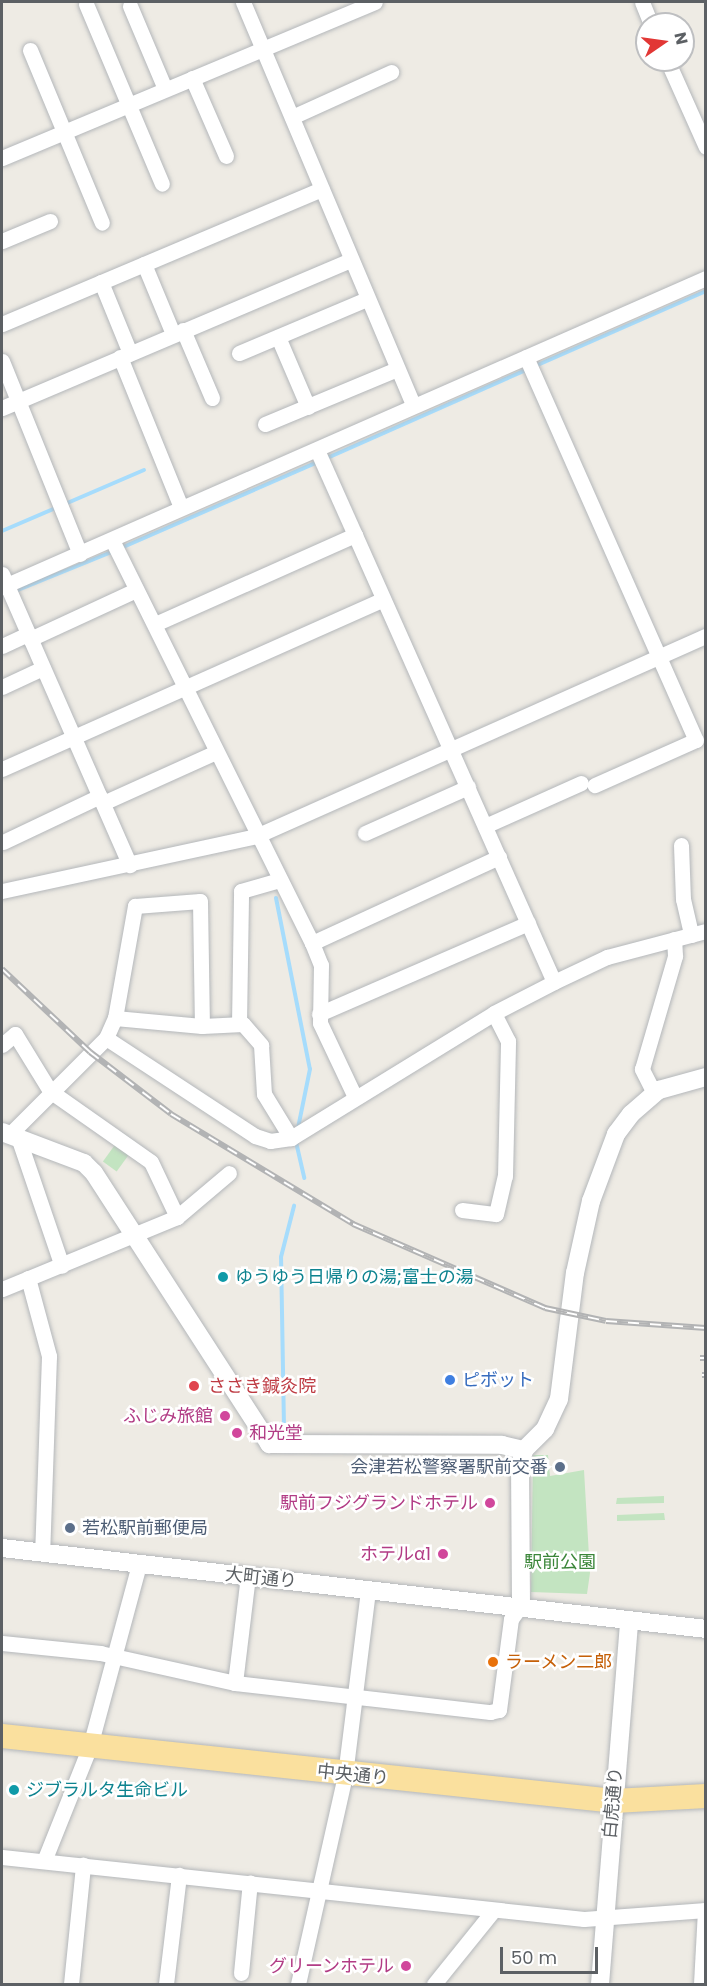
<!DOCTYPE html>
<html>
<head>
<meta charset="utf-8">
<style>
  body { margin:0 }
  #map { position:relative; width:707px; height:1986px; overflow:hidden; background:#eeebe4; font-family:Poppins,"Noto Sans JP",sans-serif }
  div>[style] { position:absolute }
  .green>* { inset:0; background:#c3e4c1; transform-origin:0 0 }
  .stream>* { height:4px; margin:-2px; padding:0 2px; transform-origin:2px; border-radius:2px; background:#a6dcfc }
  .roads { filter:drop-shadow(0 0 2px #b4b7ba) drop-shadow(0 0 2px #b4b7ba) }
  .minor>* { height:15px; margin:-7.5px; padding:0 7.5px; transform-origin:7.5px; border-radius:7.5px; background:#fff }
  .tertiary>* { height:18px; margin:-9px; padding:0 9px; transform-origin:9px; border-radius:9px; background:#fff }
  .trunk>* { height:24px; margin:-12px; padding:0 12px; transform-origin:12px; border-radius:12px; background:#fae09e }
  .rail>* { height:6px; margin-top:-3px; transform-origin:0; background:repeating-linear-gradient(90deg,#fff 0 11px,#b2b3b4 0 22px); box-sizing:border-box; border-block:2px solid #b2b3b4 }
  .dots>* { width:16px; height:16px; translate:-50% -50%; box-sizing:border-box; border:3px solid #fff; border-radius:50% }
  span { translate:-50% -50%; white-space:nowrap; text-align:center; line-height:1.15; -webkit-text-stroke:5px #fff; paint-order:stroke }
  .culture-label { font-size:18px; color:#0d838f }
  .left { translate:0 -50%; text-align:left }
  .shop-label { font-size:18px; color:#366cbe }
  .health-label { font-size:18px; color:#be3a42 }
  .hotel-label { font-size:18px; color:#b23c85 }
  .right { translate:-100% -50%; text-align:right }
  .service-label { font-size:18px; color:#4e5e75 }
  .park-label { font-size:18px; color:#3b8639 }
  .street-label { font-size:18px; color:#5c6064 }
  .food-label { font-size:18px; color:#c56008 }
  .frame { position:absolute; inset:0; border:3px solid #5c6064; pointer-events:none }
  .north { position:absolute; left:635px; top:12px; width:60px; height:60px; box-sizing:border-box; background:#fff; border:2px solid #bebfc1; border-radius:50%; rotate:77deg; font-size:16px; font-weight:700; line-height:24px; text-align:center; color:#5c6064 }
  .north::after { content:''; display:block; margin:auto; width:21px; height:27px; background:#e23735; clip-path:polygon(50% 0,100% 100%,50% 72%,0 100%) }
  .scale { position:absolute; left:500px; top:1947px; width:98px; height:27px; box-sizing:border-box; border:3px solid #5c6064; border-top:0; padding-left:8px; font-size:18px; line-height:21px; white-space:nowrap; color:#5c6064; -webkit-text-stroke:4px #fff; paint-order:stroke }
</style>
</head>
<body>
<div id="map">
  <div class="green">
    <i style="left:117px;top:1142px;width:17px;height:24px;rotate:36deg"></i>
    <i style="clip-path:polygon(533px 1455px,548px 1455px,550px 1476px,584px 1470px,590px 1573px,587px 1594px,531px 1592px)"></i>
    <i style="clip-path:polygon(664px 1496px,664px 1503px,616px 1504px,617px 1498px)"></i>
    <i style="clip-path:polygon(664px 1513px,665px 1520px,617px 1521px,617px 1515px)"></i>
  </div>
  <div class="stream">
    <i style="left:533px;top:367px;width:189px;rotate:-23.7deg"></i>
    <i style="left:325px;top:459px;width:220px;rotate:-23.9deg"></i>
    <i style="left:65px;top:504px;width:86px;rotate:-23.3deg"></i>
    <i style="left:2px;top:531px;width:61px;rotate:-23.2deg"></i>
    <i style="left:121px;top:548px;width:215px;rotate:-23.6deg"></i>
    <i style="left:13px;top:592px;width:109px;rotate:-22.1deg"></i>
    <i style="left:276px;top:898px;width:174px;rotate:78.8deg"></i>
    <i style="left:310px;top:1069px;width:60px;rotate:101.5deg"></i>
    <i style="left:296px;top:1142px;width:37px;rotate:77deg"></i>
    <i style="left:284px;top:1427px;width:170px;rotate:-91deg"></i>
    <i style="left:281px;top:1257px;width:53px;rotate:-75.7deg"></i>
  </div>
  <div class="roads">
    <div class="minor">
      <i style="left:243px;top:2px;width:437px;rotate:67.1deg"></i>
      <i style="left:642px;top:2px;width:24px;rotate:68deg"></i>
      <i style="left:86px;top:4px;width:195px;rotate:67.1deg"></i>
      <i style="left:130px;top:6px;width:90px;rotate:67.1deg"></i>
      <i style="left:30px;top:50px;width:187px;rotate:67.4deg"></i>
      <i style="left:667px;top:60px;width:95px;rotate:65.9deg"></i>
      <i style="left:192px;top:78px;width:85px;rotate:66.4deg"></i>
      <i style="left:292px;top:117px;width:109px;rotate:-24.4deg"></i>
      <i style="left:2px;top:158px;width:404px;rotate:-22.7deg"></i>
      <i style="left:2px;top:241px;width:52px;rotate:-22.6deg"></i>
      <i style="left:144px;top:264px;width:76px;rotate:67.5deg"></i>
      <i style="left:101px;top:282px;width:77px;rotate:67.8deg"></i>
      <i style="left:2px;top:324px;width:347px;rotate:-22.9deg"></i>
      <i style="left:183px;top:330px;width:74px;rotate:66.9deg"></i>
      <i style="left:278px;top:337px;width:76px;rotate:66.8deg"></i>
      <i style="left:239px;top:353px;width:139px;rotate:-22.9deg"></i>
      <i style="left:120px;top:357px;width:162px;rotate:67.9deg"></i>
      <i style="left:526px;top:357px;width:419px;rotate:66.1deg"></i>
      <i style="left:696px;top:740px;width:111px;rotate:156deg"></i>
      <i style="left:2px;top:361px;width:208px;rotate:68deg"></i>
      <i style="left:2px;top:408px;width:379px;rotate:-23deg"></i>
      <i style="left:265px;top:424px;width:143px;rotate:-22.6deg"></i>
      <i style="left:317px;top:450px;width:93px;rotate:65.9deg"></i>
      <i style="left:112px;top:540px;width:450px;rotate:63.6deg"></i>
      <i style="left:312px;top:943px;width:206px;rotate:-24.7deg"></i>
      <i style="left:2px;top:574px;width:318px;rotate:66.3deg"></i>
      <i style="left:2px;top:587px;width:769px;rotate:-23.7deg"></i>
      <i style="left:155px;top:624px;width:219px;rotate:-24deg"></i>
      <i style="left:355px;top:535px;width:489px;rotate:66deg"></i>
      <i style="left:30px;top:639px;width:117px;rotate:-24.8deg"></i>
      <i style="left:2px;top:646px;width:29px;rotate:-25deg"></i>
      <i style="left:2px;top:687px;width:45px;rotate:-24.9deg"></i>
      <i style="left:2px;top:769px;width:417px;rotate:-24deg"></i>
      <i style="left:103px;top:803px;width:124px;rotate:-24.3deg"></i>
      <i style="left:485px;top:826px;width:105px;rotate:-24.1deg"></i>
      <i style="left:365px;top:833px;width:113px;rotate:-24.1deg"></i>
      <i style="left:3px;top:842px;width:107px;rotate:-25.4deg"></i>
      <i style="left:681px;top:845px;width:54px;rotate:87.9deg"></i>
      <i style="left:683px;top:899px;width:37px;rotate:77deg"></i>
      <i style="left:2px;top:891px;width:260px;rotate:-12.2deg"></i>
      <i style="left:256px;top:836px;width:492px;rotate:-24deg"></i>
      <i style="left:312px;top:943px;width:24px;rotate:68deg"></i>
      <i style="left:321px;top:965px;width:58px;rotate:91deg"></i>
      <i style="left:320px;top:1023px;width:82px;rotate:64.7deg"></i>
      <i style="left:319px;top:1014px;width:228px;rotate:-23.5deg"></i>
      <i style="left:115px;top:1018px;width:87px;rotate:5.3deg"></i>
      <i style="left:202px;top:1026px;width:41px;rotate:-2.8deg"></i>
      <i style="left:243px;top:1024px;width:28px;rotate:49deg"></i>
      <i style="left:261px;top:1045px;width:49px;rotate:86.5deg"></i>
      <i style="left:264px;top:1094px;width:52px;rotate:58.5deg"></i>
      <i style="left:239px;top:1024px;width:133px;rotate:-89.1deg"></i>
      <i style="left:241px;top:891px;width:40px;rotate:-16deg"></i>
      <i style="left:106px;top:1038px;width:178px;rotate:33.3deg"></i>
      <i style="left:255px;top:1136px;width:16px;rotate:18deg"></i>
      <i style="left:270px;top:1141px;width:21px;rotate:-8deg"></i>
      <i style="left:291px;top:1138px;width:238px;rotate:-31.6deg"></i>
      <i style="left:494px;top:1013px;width:68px;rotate:-27.3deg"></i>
      <i style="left:554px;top:982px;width:59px;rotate:-25.3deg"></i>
      <i style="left:607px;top:957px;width:102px;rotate:-14.7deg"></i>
      <i style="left:2px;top:1045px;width:17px;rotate:-40deg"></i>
      <i style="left:15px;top:1034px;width:67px;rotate:58.4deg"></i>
      <i style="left:50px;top:1091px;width:123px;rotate:35.1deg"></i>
      <i style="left:151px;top:1162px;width:61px;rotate:64.7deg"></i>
      <i style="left:177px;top:1217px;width:189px;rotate:157.6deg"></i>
      <i style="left:654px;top:1093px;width:27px;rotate:-117deg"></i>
      <i style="left:642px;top:1069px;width:118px;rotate:-73.7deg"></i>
      <i style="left:675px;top:956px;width:17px;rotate:-93deg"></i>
      <i style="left:10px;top:1134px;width:136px;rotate:-45deg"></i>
      <i style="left:106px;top:1038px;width:22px;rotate:-66deg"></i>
      <i style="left:115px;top:1018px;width:114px;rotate:-79.9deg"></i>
      <i style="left:135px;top:906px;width:65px;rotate:-4.4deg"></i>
      <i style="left:200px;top:901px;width:125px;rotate:89.1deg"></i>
      <i style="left:18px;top:1137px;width:136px;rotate:71.2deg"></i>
      <i style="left:462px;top:1210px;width:34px;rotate:7deg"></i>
      <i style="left:496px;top:1214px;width:39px;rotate:-77deg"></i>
      <i style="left:505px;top:1176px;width:135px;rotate:-88.7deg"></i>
      <i style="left:508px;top:1041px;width:31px;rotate:-117deg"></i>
      <i style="left:177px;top:1217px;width:68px;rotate:-40.2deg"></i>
      <i style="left:28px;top:1278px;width:81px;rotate:74.9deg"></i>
      <i style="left:49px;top:1356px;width:197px;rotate:92deg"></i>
      <i style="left:2px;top:1643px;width:99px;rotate:5.8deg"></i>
      <i style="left:100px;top:1653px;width:138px;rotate:12.5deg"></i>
      <i style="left:235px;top:1683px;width:257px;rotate:6.5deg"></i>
      <i style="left:490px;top:1712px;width:9px;rotate:-13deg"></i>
      <i style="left:499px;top:1710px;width:92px;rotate:-82.5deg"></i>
      <i style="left:511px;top:1619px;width:17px;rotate:-54deg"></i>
      <i style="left:235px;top:1683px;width:108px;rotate:-83.1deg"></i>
      <i style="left:2px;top:1857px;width:585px;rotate:6.08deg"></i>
      <i style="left:584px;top:1919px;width:122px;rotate:-4.2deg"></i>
      <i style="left:44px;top:1861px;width:124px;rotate:-68.2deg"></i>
      <i style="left:90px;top:1746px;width:188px;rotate:-74.9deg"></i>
      <i style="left:241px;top:1973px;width:91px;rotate:-84.4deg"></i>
      <i style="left:71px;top:1984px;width:120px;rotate:-84.2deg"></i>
      <i style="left:166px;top:1984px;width:110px;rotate:-83.2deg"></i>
      <i style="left:298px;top:1984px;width:214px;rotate:-77.3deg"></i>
      <i style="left:345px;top:1775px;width:186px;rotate:-82.9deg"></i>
      <i style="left:434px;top:1984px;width:94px;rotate:-51.1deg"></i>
      <i style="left:701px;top:1984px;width:74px;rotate:-86.9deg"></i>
    </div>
    <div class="tertiary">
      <i style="left:2px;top:1132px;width:88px;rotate:20.7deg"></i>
      <i style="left:84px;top:1163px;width:14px;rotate:45deg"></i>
      <i style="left:94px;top:1173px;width:323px;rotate:57.1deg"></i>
      <i style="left:269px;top:1444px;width:233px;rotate:0.2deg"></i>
      <i style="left:502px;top:1445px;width:23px;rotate:13deg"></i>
      <i style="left:2px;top:1548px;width:709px;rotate:6.56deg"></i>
      <i style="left:521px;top:1605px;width:139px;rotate:-90.4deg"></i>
      <i style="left:520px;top:1466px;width:16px;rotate:-76deg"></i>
      <i style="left:524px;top:1450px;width:30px;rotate:-45deg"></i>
      <i style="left:545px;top:1429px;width:33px;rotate:-65deg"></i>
      <i style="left:559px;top:1399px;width:127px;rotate:-82.8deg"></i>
      <i style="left:575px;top:1273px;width:74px;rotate:-77.5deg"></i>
      <i style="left:591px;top:1201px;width:72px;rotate:-69.5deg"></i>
      <i style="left:616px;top:1134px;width:25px;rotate:-53deg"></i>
      <i style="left:631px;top:1114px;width:37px;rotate:-41deg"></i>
      <i style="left:659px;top:1090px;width:49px;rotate:-15.5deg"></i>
      <i style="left:600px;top:1984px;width:364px;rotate:-85.4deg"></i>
    </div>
    <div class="trunk">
      <i style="left:2px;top:1736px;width:615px;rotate:6.06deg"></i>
      <i style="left:614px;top:1801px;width:92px;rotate:-3.1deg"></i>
    </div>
  </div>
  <div class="rail">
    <i style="left:2px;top:969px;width:121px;rotate:43.3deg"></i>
    <i style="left:90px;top:1052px;width:102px;rotate:37.4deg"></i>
    <i style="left:171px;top:1114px;width:213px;rotate:31.1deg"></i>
    <i style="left:353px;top:1224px;width:210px;rotate:23.6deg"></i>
    <i style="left:545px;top:1308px;width:62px;rotate:12deg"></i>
    <i style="left:606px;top:1321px;width:100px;rotate:4deg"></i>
    <i style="left:700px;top:1358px;width:6px"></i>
    <i style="left:702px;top:1375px;width:4px"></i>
  </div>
  <div class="dots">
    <i style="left:223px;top:1277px;background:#0f9aa8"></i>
    <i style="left:450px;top:1380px;background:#3f7fe0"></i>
    <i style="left:194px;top:1386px;background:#e0444e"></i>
    <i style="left:225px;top:1416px;background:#d1479c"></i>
    <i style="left:237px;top:1433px;background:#d1479c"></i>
    <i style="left:560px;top:1467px;background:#5c6f8a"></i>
    <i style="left:490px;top:1503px;background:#d1479c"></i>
    <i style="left:70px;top:1528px;background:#5c6f8a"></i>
    <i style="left:443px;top:1554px;background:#d1479c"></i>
    <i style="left:493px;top:1662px;background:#e8710a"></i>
    <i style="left:14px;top:1790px;background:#0f9aa8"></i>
    <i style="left:406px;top:1966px;background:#d1479c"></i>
  </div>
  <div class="culture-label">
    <span class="left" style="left:235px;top:1277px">ゆうゆう日帰りの湯;富士の湯</span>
    <span class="left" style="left:26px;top:1790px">ジブラルタ生命ビル</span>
  </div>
  <div class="shop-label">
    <span class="left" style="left:462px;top:1380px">ピボット</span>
  </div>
  <div class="health-label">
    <span class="left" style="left:208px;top:1386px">ささき鍼灸院</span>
  </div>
  <div class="hotel-label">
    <span class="right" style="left:213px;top:1416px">ふじみ旅館</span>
    <span class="left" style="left:249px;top:1433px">和光堂</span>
    <span class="right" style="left:478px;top:1503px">駅前フジグランドホテル</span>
    <span class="right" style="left:431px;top:1554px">ホテルα1</span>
    <span class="right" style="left:394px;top:1966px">グリーンホテル</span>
  </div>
  <div class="service-label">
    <span class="right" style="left:548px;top:1467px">会津若松警察署駅前交番</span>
    <span class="left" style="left:82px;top:1528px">若松駅前郵便局</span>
  </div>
  <div class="park-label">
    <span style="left:560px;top:1562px">駅前公園</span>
  </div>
  <div class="street-label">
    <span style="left:261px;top:1578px;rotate:6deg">大町通り</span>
    <span style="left:353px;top:1775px;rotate:6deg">中央通り</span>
    <span style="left:613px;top:1803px;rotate:-85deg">白虎通り</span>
  </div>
  <div class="food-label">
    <span class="left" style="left:505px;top:1662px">ラーメン二郎</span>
  </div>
  <div class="frame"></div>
  <div class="north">N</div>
  <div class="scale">50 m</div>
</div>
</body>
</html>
